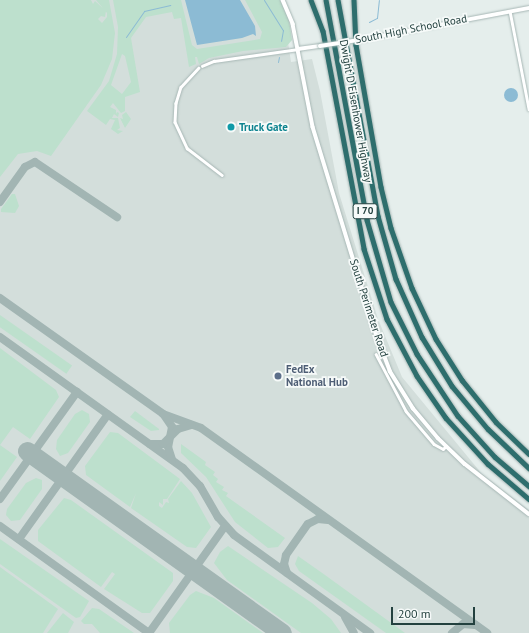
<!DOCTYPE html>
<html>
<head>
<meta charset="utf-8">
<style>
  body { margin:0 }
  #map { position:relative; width:529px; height:633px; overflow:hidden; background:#e5eeec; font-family:"PT Sans",sans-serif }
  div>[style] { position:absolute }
  .built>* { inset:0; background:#d3dedb }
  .green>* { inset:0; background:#bde0cd; transform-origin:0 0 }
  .water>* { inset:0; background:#8cbbd4 }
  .round { border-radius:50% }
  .stream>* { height:1px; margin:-0.5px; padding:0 0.5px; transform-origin:0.5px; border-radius:0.5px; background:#8cbbd4 }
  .taxiway>* { height:8px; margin:-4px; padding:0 4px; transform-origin:4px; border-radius:4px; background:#a2b5b3 }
  .runway>* { height:19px; margin:-9.5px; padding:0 9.5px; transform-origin:9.5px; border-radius:9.5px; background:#a2b5b3 }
  .roads { filter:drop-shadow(0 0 1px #a7b7b5) drop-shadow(0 0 1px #a7b7b5) }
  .street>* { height:2.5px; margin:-1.25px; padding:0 1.25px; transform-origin:1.25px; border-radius:1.25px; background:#fff }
  .secondary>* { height:3.5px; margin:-1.75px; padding:0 1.75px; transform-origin:1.75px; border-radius:1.75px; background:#fff }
  .highway>* { height:4.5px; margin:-2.25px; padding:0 2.25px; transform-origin:2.25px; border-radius:2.25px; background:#2e6e6d }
  .bridges { filter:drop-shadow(0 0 1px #a3bab7) drop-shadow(0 0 1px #a3bab7) }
  .secondary-bridge>* { height:3.5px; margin:-1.75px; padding:0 1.75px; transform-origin:1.75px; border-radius:1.75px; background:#fff }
  .dots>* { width:11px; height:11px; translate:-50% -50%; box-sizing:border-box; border:2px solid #f6faf9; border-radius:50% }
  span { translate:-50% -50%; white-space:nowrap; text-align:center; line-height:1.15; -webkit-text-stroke:3.5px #f6faf9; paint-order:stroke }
  .shield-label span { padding:1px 3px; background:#f6faf9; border:1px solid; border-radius:3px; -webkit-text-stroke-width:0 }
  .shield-label { font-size:10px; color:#23413f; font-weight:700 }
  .street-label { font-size:11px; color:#23413f }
  .culture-label { font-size:11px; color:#0d838f; font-weight:700 }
  .left { translate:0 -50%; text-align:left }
  .service-label { font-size:11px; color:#4e5e75; font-weight:700 }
  .scale { position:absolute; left:391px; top:607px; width:84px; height:18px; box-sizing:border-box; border:2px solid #23413f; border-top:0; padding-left:5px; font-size:12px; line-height:14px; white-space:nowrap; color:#23413f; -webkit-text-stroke:3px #f6faf9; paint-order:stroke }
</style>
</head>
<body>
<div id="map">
  <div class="built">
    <i style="clip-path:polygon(0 0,275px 0,285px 22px,291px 62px,312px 59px,320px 91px,339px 193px,378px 319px,402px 377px,482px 474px,529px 510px,529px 633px,0 633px)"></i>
  </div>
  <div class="green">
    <i style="clip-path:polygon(0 0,91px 0,93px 4px,95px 1px,106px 11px,105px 17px,101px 16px,98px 19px,102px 23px,107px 17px,107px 13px,96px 0,109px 0,115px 33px,112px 59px,101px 85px,51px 156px,37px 151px,18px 154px,0 177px)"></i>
    <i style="clip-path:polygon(evenodd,113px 0,181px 0,192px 45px,197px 49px,260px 39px,262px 32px,245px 0,280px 0,289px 20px,292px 40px,286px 47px,243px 51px,209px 58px,199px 64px,197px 57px,195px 57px,196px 64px,189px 67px,181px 18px,174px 19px,172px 12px,146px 17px,131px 38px,140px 92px,125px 97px,125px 111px,121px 113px,113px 103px,110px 107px,116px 110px,116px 114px,117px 112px,119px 113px,118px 117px,114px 114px,112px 118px,118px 118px,120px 128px,117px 130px,123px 131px,118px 134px,111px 129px,115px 120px,110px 119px,106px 125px,87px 111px,109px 81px,117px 54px,118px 27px,113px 0,122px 54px,125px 56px,131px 82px,122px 94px,111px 85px,122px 54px)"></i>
    <i style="clip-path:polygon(126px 112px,131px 119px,125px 128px,120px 118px,123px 119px,122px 115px)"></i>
    <i style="clip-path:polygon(12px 194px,15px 194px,19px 206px,15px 213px,1px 212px,1px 209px)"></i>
    <i style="left:0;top:315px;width:88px;height:10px;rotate:35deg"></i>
    <i style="clip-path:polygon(0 348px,56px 390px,59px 397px,30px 439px,13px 427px,0 445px)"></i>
    <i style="clip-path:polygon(82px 410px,89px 414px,90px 422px,68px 453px,60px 456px,56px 449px,57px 440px,75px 414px)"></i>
    <i style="clip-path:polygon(135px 411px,159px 429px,159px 430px,151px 431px,130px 417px)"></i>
    <i style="clip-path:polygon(110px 432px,118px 433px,180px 479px,167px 499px,163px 499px,163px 505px,159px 502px,159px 506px,162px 508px,166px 502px,169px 503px,168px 499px,181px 481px,192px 493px,211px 527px,196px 548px,187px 547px,131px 508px,136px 493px,130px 507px,86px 475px,85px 466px)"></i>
    <i style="clip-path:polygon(181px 444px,206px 462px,205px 465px,215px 472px,213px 475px,218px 479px,216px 482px,224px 487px,222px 490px,228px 493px,226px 496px,285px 538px,278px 547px,268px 548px,235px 522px,206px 477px,181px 453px)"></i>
    <i style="clip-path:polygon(0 445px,17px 457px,0 481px)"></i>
    <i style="clip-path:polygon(36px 478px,42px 480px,42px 489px,20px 520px,11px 521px,6px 515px,7px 509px,26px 483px)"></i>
    <i style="clip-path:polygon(64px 498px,71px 500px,173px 573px,173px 581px,150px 613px,142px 613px,104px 589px,115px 574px,112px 572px,101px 587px,38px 541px,38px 530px)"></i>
    <i style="clip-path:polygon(0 539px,89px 601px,80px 617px,76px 618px,0 564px)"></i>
    <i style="clip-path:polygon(228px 546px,312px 603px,331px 619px,341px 633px,301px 633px,227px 580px,214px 563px,220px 552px)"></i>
    <i style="clip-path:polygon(298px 556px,325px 575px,405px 633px,386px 633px,299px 571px,295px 564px)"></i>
    <i style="clip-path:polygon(0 567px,58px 609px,43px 633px,0 633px)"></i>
    <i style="clip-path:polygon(196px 591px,214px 598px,263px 633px,170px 633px,169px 623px,190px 595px)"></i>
    <i style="clip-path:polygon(92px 608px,99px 609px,134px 633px,100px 633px,92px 624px,84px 624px,81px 621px)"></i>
    <i style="clip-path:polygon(63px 613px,74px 622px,68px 633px,47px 633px)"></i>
  </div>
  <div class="water">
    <i style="clip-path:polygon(185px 0,240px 0,255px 26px,256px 36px,253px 34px,242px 38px,197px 45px)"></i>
    <i class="round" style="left:504px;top:88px;width:14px;height:14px"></i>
  </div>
  <div class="stream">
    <i style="left:264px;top:0;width:36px;rotate:58deg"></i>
    <i style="left:283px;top:30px;width:11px;rotate:100deg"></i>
    <i style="left:369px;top:22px;width:9px;rotate:-27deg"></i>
    <i style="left:377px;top:18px;width:18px;rotate:-84deg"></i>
    <i style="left:126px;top:37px;width:32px;rotate:-55deg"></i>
    <i style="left:144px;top:11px;width:27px;rotate:-13deg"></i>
    <i style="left:278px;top:62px;width:5px;rotate:-79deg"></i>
  </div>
  <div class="taxiway">
    <i style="left:0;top:202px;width:43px;rotate:-54.5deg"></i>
    <i style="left:25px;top:167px;width:11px;rotate:-27deg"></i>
    <i style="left:35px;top:162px;width:99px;rotate:33.9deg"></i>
    <i style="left:0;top:298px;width:200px;rotate:35.4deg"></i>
    <i style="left:163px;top:414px;width:40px;rotate:20.2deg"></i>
    <i style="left:201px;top:428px;width:352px;rotate:35.6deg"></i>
    <i style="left:0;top:337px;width:225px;rotate:35.6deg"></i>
    <i style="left:183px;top:468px;width:25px;rotate:47deg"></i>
    <i style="left:200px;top:486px;width:36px;rotate:60deg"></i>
    <i style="left:218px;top:517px;width:24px;rotate:48deg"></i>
    <i style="left:234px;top:535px;width:168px;rotate:35.8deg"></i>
    <i style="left:164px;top:415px;width:14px;rotate:56deg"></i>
    <i style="left:172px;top:427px;width:20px;rotate:101deg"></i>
    <i style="left:168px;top:447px;width:13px;rotate:72deg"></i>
    <i style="left:150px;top:444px;width:13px"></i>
    <i style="left:163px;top:444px;width:21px;rotate:-45deg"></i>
    <i style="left:178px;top:429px;width:14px;rotate:-17deg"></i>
    <i style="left:0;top:499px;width:132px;rotate:-54.3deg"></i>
    <i style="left:0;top:526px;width:183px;rotate:35.7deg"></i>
    <i style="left:19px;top:539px;width:153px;rotate:-54.5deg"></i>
    <i style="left:287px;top:573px;width:9px;rotate:-108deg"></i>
    <i style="left:284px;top:564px;width:9px;rotate:-77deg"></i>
    <i style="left:286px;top:555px;width:38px;rotate:-55deg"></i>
    <i style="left:308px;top:524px;width:11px;rotate:-27deg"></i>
    <i style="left:318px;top:519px;width:10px;rotate:6deg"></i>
    <i style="left:345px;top:617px;width:18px;rotate:61deg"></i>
    <i style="left:149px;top:633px;width:131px;rotate:-54.6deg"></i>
    <i style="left:452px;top:633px;width:14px;rotate:-39deg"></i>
    <i style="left:463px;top:624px;width:12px;rotate:5deg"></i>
  </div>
  <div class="runway">
    <i style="left:27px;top:451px;width:313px;rotate:35.5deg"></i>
  </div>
  <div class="roads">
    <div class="street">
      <i style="left:510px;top:11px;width:100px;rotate:79deg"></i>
      <i style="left:202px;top:66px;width:13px;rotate:-23deg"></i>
      <i style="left:214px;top:61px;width:85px;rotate:-8.1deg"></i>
      <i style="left:199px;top:68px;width:26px;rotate:133deg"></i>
      <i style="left:181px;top:87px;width:17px;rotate:107deg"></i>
      <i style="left:176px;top:103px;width:19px;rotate:93deg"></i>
      <i style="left:175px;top:122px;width:29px;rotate:65deg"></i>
      <i style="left:187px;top:148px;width:44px;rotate:37.6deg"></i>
      <i style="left:376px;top:354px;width:64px;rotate:62.2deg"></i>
      <i style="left:406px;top:411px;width:43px;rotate:49.7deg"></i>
      <i style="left:434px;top:444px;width:10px;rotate:29deg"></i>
      <i style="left:443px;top:449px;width:4px;rotate:-45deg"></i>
    </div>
    <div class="secondary">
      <i style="left:283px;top:0;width:26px;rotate:67deg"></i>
      <i style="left:293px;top:24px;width:105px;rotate:79deg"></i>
      <i style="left:313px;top:127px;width:222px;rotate:73deg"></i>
      <i style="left:378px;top:339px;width:34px;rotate:69deg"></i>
      <i style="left:390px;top:371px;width:44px;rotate:58.1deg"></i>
      <i style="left:413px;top:408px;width:39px;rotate:50deg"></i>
      <i style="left:438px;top:438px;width:37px;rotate:44deg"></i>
      <i style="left:465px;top:464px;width:81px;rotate:38deg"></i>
      <i style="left:365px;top:39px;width:167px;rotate:-10.7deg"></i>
      <i style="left:298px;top:49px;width:22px;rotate:-8deg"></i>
    </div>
    <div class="highway">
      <i style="left:311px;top:0;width:33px;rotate:69deg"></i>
      <i style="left:323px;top:31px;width:222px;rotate:79.3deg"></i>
      <i style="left:364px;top:249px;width:74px;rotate:71.8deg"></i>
      <i style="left:387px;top:319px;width:64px;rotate:62.2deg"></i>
      <i style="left:417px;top:376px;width:51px;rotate:55.4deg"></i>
      <i style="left:446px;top:418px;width:62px;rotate:47.6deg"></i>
      <i style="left:488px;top:464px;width:54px;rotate:40.5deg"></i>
      <i style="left:326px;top:0;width:224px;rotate:79.4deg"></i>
      <i style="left:367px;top:220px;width:85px;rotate:73.7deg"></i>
      <i style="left:391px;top:302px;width:58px;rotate:63.4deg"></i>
      <i style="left:417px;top:354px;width:74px;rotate:56.5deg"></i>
      <i style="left:458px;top:416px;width:55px;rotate:47.9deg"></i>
      <i style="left:495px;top:457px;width:45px;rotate:40.5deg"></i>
      <i style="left:338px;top:0;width:220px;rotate:79.5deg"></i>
      <i style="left:378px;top:216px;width:66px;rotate:74.1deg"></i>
      <i style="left:396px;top:279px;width:64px;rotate:65.9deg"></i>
      <i style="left:422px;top:337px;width:57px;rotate:58.5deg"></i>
      <i style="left:452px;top:386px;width:56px;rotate:50.1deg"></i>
      <i style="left:488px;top:429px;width:57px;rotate:43.6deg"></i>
      <i style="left:354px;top:0;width:45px;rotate:87.5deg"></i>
      <i style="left:356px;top:45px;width:144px;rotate:80deg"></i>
      <i style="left:381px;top:187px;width:42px;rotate:76.3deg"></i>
      <i style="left:391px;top:228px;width:64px;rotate:70.7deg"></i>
      <i style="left:412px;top:288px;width:56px;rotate:64.8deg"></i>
      <i style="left:436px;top:339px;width:49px;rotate:57.6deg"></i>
      <i style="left:462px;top:380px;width:54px;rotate:51deg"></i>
      <i style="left:496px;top:422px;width:46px;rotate:44.1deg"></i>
    </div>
  </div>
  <div class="bridges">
    <div class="secondary-bridge">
      <i style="left:320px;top:46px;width:46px;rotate:-8.8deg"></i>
    </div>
  </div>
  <div class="dots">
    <i style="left:231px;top:127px;background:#0f9aa8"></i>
    <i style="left:278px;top:376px;background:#5c6f8a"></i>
  </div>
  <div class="shield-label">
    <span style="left:365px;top:211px">I 70</span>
  </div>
  <div class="street-label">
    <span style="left:411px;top:29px;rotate:-11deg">South High School Road</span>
    <span style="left:356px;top:111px;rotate:80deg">Dwight D Eisenhower Highway</span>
    <span style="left:369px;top:308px;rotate:72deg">South Perimeter Road</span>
  </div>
  <div class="culture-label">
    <span class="left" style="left:239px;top:127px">Truck Gate</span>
  </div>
  <div class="service-label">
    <span class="left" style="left:286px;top:376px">FedEx<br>National Hub</span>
  </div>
  <div class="scale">200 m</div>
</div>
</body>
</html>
